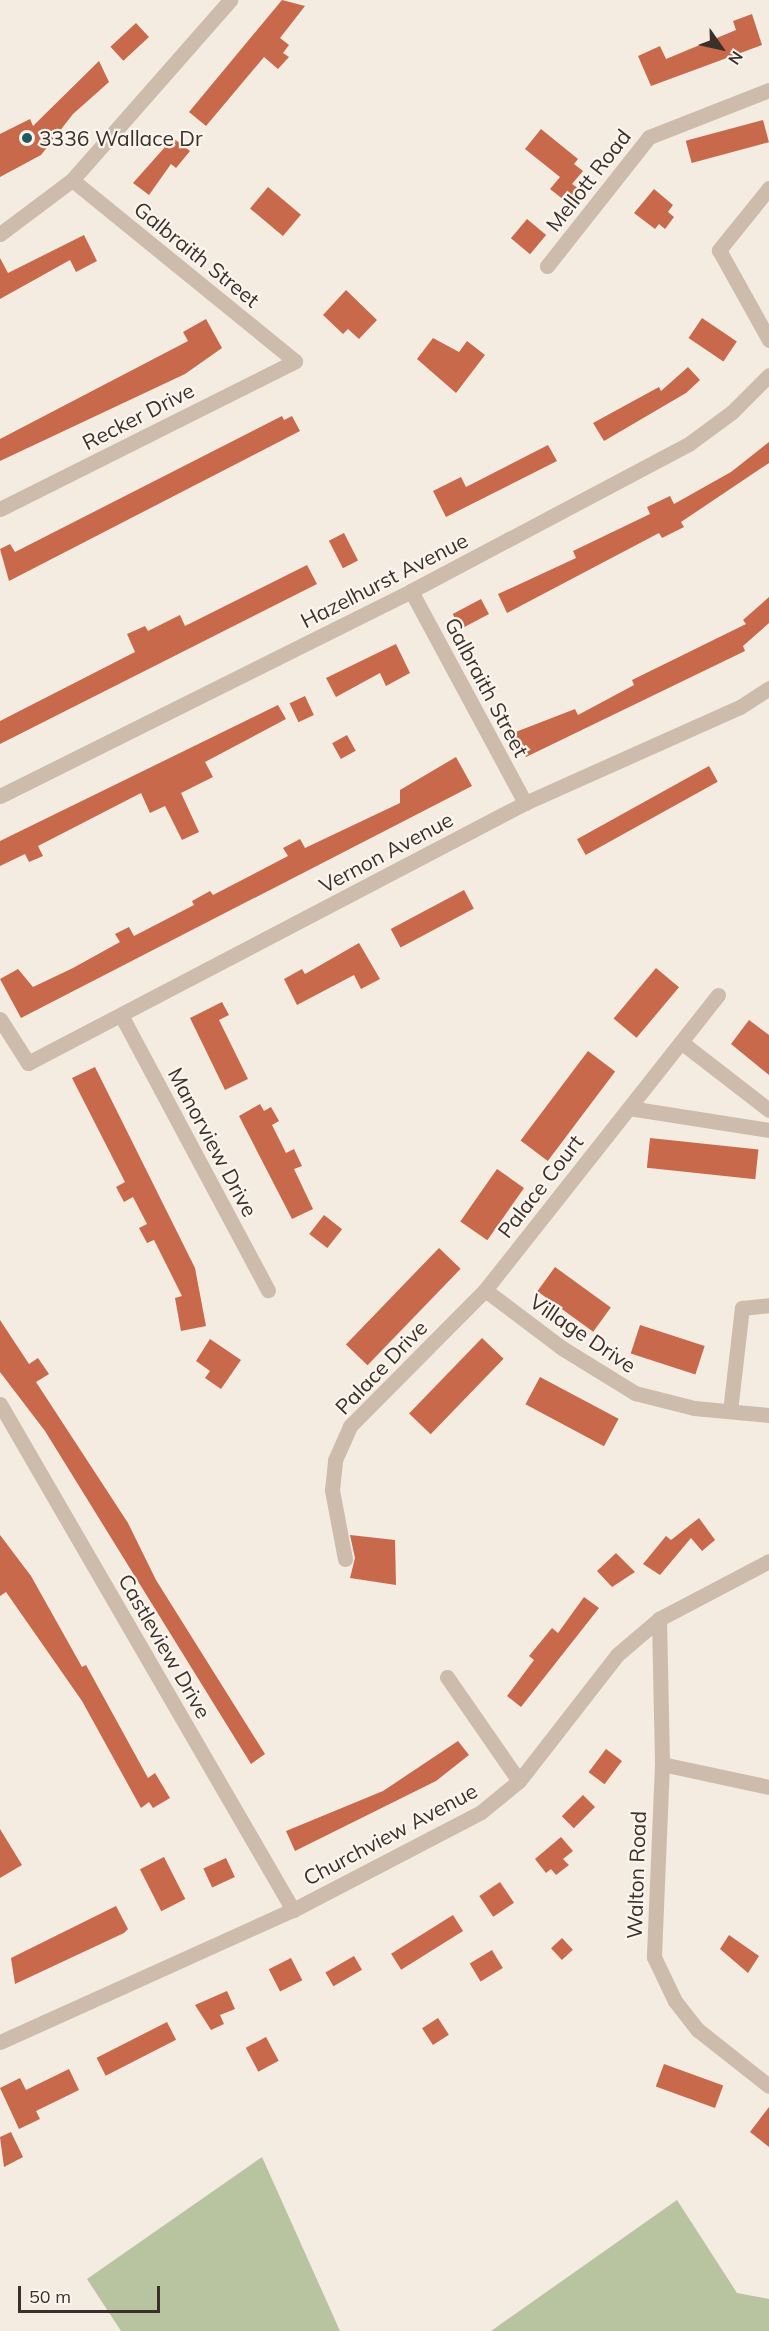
<!DOCTYPE html>
<html>
<head>
<meta charset="utf-8">
<style>
  body { margin:0 }
  #map { position:relative; width:769px; height:2331px; overflow:hidden; background:#f4ebe1; font-family:Mulish,sans-serif }
  div>[style] { position:absolute }
  .green>* { inset:0; background:#b8c4a0 }
  .building>* { inset:0; background:#c8694b; transform-origin:0 0 }
  .minor>* { height:15px; margin:-7.5px; padding:0 7.5px; transform-origin:7.5px; border-radius:7.5px; background:#cdbbac }
  .dots>* { width:16px; height:16px; translate:-50% -50%; box-sizing:border-box; border:3px solid #fbf5ee; border-radius:50% }
  span { translate:-50% -50%; white-space:nowrap; text-align:center; line-height:1.15; -webkit-text-stroke:4.5px #fbf5ee; paint-order:stroke }
  .poi-label { font-size:21px; color:#3b302b }
  .left { translate:0 -50%; text-align:left }
  .street-label { font-size:21px; color:#3b302b }
  .north { position:absolute; left:691px; top:18px; width:60px; height:60px; -webkit-text-stroke:4px #fbf5ee; paint-order:stroke; rotate:124deg; font-size:16px; font-weight:700; line-height:24px; text-align:center; color:#3b302b }
  .north::after { content:''; display:block; margin:auto; width:21px; height:27px; background:#3b302b; clip-path:polygon(50% 0,100% 100%,50% 72%,0 100%) }
  .scale { position:absolute; left:18px; top:2286px; width:142px; height:27px; box-sizing:border-box; border:3px solid #3b302b; border-top:0; padding-left:8px; font-size:18px; line-height:21px; white-space:nowrap; color:#3b302b; -webkit-text-stroke:4px #fbf5ee; paint-order:stroke }
</style>
</head>
<body>
<div id="map">
  <div class="green">
    <i style="clip-path:polygon(262px 2157px,340px 2331px,121px 2331px,87px 2279px)"></i>
    <i style="clip-path:polygon(677px 2200px,737px 2293px,769px 2299px,769px 2331px,491px 2331px)"></i>
  </div>
  <div class="building">
    <i style="clip-path:polygon(282px 0,305px 6px,280px 38px,289px 45px,283px 53px,289px 57px,278px 69px,264px 57px,206px 126px,189px 112px)"></i>
    <i style="clip-path:polygon(752px 14px,762px 45px,651px 86px,638px 56px,660px 46px,666px 59px,736px 30px,733px 21px)"></i>
    <i style="left:136px;top:23px;width:19px;height:35px;rotate:47deg"></i>
    <i style="clip-path:polygon(99px 61px,109px 82px,73px 114px,41px 155px,0 177px,0 134px,30px 119px,33px 126px)"></i>
    <i style="left:763px;top:120px;width:23px;height:80px;rotate:75deg"></i>
    <i style="clip-path:polygon(541px 129px,578px 159px,574px 164px,583px 171px,572px 184px,581px 190px,569px 204px,550px 189px,560px 177px,525px 149px)"></i>
    <i style="clip-path:polygon(173px 138px,190px 151px,176px 168px,171px 164px,149px 195px,133px 183px)"></i>
    <i style="left:268px;top:187px;width:43px;height:28px;rotate:40deg"></i>
    <i style="clip-path:polygon(654px 189px,673px 205px,668px 212px,674px 217px,665px 229px,659px 224px,655px 229px,634px 213px)"></i>
    <i style="left:527px;top:219px;width:25px;height:25px;rotate:40deg"></i>
    <i style="clip-path:polygon(84px 235px,97px 261px,76px 272px,70px 260px,0 299px,0 258px,8px 273px)"></i>
    <i style="clip-path:polygon(346px 290px,377px 320px,359px 339px,348px 329px,343px 334px,323px 315px)"></i>
    <i style="left:702px;top:318px;width:42px;height:24px;rotate:34deg"></i>
    <i style="clip-path:polygon(206px 319px,222px 348px,185px 374px,0 461px,0 439px,188px 341px,183px 332px)"></i>
    <i style="clip-path:polygon(433px 338px,459px 352px,467px 341px,485px 355px,456px 393px,417px 359px)"></i>
    <i style="clip-path:polygon(688px 367px,700px 380px,686px 393px,604px 441px,593px 423px,659px 387px,661px 391px)"></i>
    <i style="clip-path:polygon(282px 416px,284px 420px,292px 416px,300px 431px,9px 581px,0 549px,10px 544px,15px 552px)"></i>
    <i style="clip-path:polygon(769px 442px,769px 463px,681px 522px,684px 527px,662px 538px,659px 533px,507px 613px,498px 594px,576px 558px,573px 551px,650px 514px,647px 507px,670px 496px,674px 504px,731px 472px)"></i>
    <i style="clip-path:polygon(548px 445px,557px 461px,446px 517px,433px 491px,461px 477px,466px 487px)"></i>
    <i style="left:344px;top:533px;width:31px;height:17px;rotate:63deg"></i>
    <i style="clip-path:polygon(307px 565px,317px 584px,0 744px,0 721px,135px 652px,127px 634px,145px 626px,148px 631px,180px 615px,185px 626px)"></i>
    <i style="clip-path:polygon(769px 597px,769px 623px,743px 646px,745px 651px,526px 757px,513px 733px,575px 709px,578px 715px,634px 685px,632px 680px,746px 624px,743px 620px)"></i>
    <i style="left:481px;top:599px;width:17px;height:32px;rotate:62deg"></i>
    <i style="clip-path:polygon(396px 644px,410px 673px,386px 686px,380px 673px,336px 697px,326px 678px)"></i>
    <i style="left:305px;top:696px;width:21px;height:17px;rotate:65deg"></i>
    <i style="clip-path:polygon(278px 705px,286px 719px,205px 762px,213px 777px,181px 793px,199px 832px,182px 840px,165px 806px,150px 813px,141px 793px,38px 846px,43px 856px,29px 862px,25px 854px,0 866px,0 841px)"></i>
    <i style="left:347px;top:735px;width:18px;height:17px;rotate:61deg"></i>
    <i style="clip-path:polygon(456px 757px,472px 786px,21px 1018px,0 979px,18px 969px,33px 987px,73px 968px,120px 942px,115px 934px,129px 927px,134px 936px,194px 905px,192px 901px,210px 891px,213px 895px,288px 856px,283px 848px,300px 839px,305px 848px,400px 803px,400px 790px)"></i>
    <i style="left:709px;top:766px;width:18px;height:151px;rotate:61deg"></i>
    <i style="left:464px;top:890px;width:21px;height:83px;rotate:62deg"></i>
    <i style="clip-path:polygon(359px 943px,380px 979px,361px 989px,354px 975px,297px 1005px,284px 979px,302px 969px,305px 974px)"></i>
    <i style="left:656px;top:968px;width:30px;height:66px;rotate:40deg"></i>
    <i style="clip-path:polygon(222px 1002px,229px 1015px,219px 1020px,248px 1079px,225px 1090px,190px 1018px)"></i>
    <i style="clip-path:polygon(749px 1020px,769px 1035px,769px 1075px,731px 1044px)"></i>
    <i style="left:588px;top:1051px;width:34px;height:112px;rotate:37deg"></i>
    <i style="clip-path:polygon(95px 1067px,195px 1268px,206px 1326px,181px 1331px,175px 1298px,182px 1296px,154px 1240px,147px 1243px,139px 1228px,147px 1224px,133px 1197px,124px 1202px,116px 1187px,125px 1182px,72px 1078px)"></i>
    <i style="clip-path:polygon(260px 1104px,264px 1111px,271px 1107px,279px 1121px,272px 1125px,286px 1153px,294px 1149px,302px 1166px,294px 1169px,313px 1209px,292px 1219px,239px 1116px)"></i>
    <i style="left:650px;top:1138px;width:109px;height:30px;rotate:6deg"></i>
    <i style="left:497px;top:1169px;width:33px;height:64px;rotate:35deg"></i>
    <i style="left:324px;top:1215px;width:23px;height:24px;rotate:38deg"></i>
    <i style="left:439px;top:1248px;width:30px;height:134px;rotate:44deg"></i>
    <i style="left:555px;top:1267px;width:69px;height:30px;rotate:36deg"></i>
    <i style="clip-path:polygon(0 1320px,29px 1364px,38px 1358px,49px 1374px,36px 1382px,128px 1523px,156px 1580px,265px 1754px,251px 1764px,45px 1431px,0 1372px)"></i>
    <i style="left:640px;top:1325px;width:68px;height:30px;rotate:18deg"></i>
    <i style="left:482px;top:1338px;width:30px;height:105px;rotate:44deg"></i>
    <i style="clip-path:polygon(210px 1339px,241px 1360px,221px 1389px,205px 1378px,210px 1371px,196px 1361px)"></i>
    <i style="left:540px;top:1377px;width:89px;height:31px;rotate:28deg"></i>
    <i style="clip-path:polygon(699px 1518px,715px 1540px,702px 1551px,691px 1538px,660px 1575px,643px 1564px,666px 1536px,671px 1540px)"></i>
    <i style="clip-path:polygon(0 1535px,31px 1576px,82px 1667px,86px 1665px,148px 1778px,155px 1773px,170px 1798px,153px 1808px,149px 1802px,141px 1808px,82px 1701px,6px 1592px,0 1596px)"></i>
    <i style="clip-path:polygon(350px 1535px,395px 1540px,396px 1585px,350px 1578px,355px 1558px)"></i>
    <i style="clip-path:polygon(616px 1553px,635px 1572px,612px 1587px,597px 1571px)"></i>
    <i style="clip-path:polygon(584px 1597px,599px 1608px,521px 1707px,507px 1696px,534px 1660px,529px 1656px,552px 1628px,558px 1633px)"></i>
    <i style="clip-path:polygon(458px 1741px,469px 1755px,436px 1781px,295px 1851px,286px 1831px,383px 1791px)"></i>
    <i style="left:606px;top:1749px;width:20px;height:29px;rotate:37deg"></i>
    <i style="left:583px;top:1795px;width:17px;height:30px;rotate:45deg"></i>
    <i style="clip-path:polygon(0 1829px,22px 1865px,0 1878px)"></i>
    <i style="clip-path:polygon(561px 1837px,573px 1851px,563px 1859px,569px 1865px,556px 1875px,551px 1869px,546px 1873px,535px 1859px)"></i>
    <i style="left:164px;top:1857px;width:47px;height:27px;rotate:63deg"></i>
    <i style="left:226px;top:1858px;width:21px;height:25px;rotate:65deg"></i>
    <i style="left:500px;top:1882px;width:25px;height:25px;rotate:56deg"></i>
    <i style="clip-path:polygon(116px 1906px,128px 1929px,124px 1933px,15px 1984px,11px 1958px)"></i>
    <i style="left:453px;top:1915px;width:19px;height:73px;rotate:58deg"></i>
    <i style="clip-path:polygon(729px 1935px,759px 1956px,748px 1973px,720px 1949px)"></i>
    <i style="left:562px;top:1938px;width:16px;height:15px;rotate:47deg"></i>
    <i style="left:492px;top:1950px;width:21px;height:26px;rotate:59deg"></i>
    <i style="left:354px;top:1956px;width:16px;height:33px;rotate:60deg"></i>
    <i style="left:291px;top:1958px;width:25px;height:25px;rotate:63deg"></i>
    <i style="clip-path:polygon(227px 1991px,235px 2009px,220px 2015px,224px 2024px,211px 2030px,195px 2005px)"></i>
    <i style="left:438px;top:2018px;width:20px;height:19px;rotate:57deg"></i>
    <i style="left:167px;top:2022px;width:20px;height:79px;rotate:63deg"></i>
    <i style="left:266px;top:2037px;width:27px;height:23px;rotate:62deg"></i>
    <i style="left:664px;top:2064px;width:63px;height:24px;rotate:20deg"></i>
    <i style="clip-path:polygon(69px 2069px,79px 2090px,36px 2111px,40px 2119px,19px 2129px,0 2088px,20px 2078px,26px 2090px)"></i>
    <i style="clip-path:polygon(769px 2107px,769px 2147px,750px 2132px)"></i>
    <i style="clip-path:polygon(11px 2132px,23px 2157px,4px 2167px,0 2137px)"></i>
  </div>
  <div class="minor">
    <i style="left:769px;top:188px;width:80px;rotate:128.9deg"></i>
    <i style="left:719px;top:250px;width:103px;rotate:60.9deg"></i>
    <i style="left:0;top:234px;width:90px;rotate:-36.9deg"></i>
    <i style="left:72px;top:180px;width:240px;rotate:-48.7deg"></i>
    <i style="left:547px;top:266px;width:164px;rotate:-51.7deg"></i>
    <i style="left:649px;top:137px;width:129px;rotate:-21.4deg"></i>
    <i style="left:0;top:509px;width:330px;rotate:-26.6deg"></i>
    <i style="left:295px;top:361px;width:287px;rotate:-140.9deg"></i>
    <i style="left:411px;top:591px;width:241px;rotate:61.7deg"></i>
    <i style="left:0;top:796px;width:459px;rotate:-26.5deg"></i>
    <i style="left:411px;top:591px;width:316px;rotate:-27.9deg"></i>
    <i style="left:690px;top:443px;width:52px;rotate:-36.4deg"></i>
    <i style="left:732px;top:412px;width:52px;rotate:-45deg"></i>
    <i style="left:121px;top:1015px;width:312px;rotate:61.9deg"></i>
    <i style="left:0;top:1019px;width:52px;rotate:57.5deg"></i>
    <i style="left:28px;top:1063px;width:561px;rotate:-27.62deg"></i>
    <i style="left:525px;top:803px;width:235px;rotate:-24.1deg"></i>
    <i style="left:740px;top:707px;width:35px;rotate:-33deg"></i>
    <i style="left:681px;top:1042px;width:111px;rotate:37.7deg"></i>
    <i style="left:629px;top:1108px;width:142px;rotate:8.9deg"></i>
    <i style="left:485px;top:1290px;width:96px;rotate:37deg"></i>
    <i style="left:562px;top:1348px;width:86px;rotate:31.7deg"></i>
    <i style="left:635px;top:1393px;width:61px;rotate:14.3deg"></i>
    <i style="left:694px;top:1408px;width:75px;rotate:5.3deg"></i>
    <i style="left:0;top:1404px;width:585px;rotate:59.93deg"></i>
    <i style="left:730px;top:1411px;width:104px;rotate:-83.4deg"></i>
    <i style="left:742px;top:1308px;width:27px;rotate:-6deg"></i>
    <i style="left:345px;top:1559px;width:70px;rotate:-100.7deg"></i>
    <i style="left:332px;top:1490px;width:30px;rotate:-84deg"></i>
    <i style="left:335px;top:1460px;width:37px;rotate:-66deg"></i>
    <i style="left:350px;top:1426px;width:192px;rotate:-45.2deg"></i>
    <i style="left:485px;top:1290px;width:376px;rotate:-51.7deg"></i>
    <i style="left:659px;top:1619px;width:145px;rotate:88.8deg"></i>
    <i style="left:662px;top:1764px;width:193px;rotate:92.4deg"></i>
    <i style="left:654px;top:1957px;width:49px;rotate:64.5deg"></i>
    <i style="left:675px;top:2001px;width:37px;rotate:52deg"></i>
    <i style="left:698px;top:2030px;width:90px;rotate:38.3deg"></i>
    <i style="left:447px;top:1677px;width:126px;rotate:55.3deg"></i>
    <i style="left:662px;top:1764px;width:109px;rotate:12.1deg"></i>
    <i style="left:0;top:2042px;width:321px;rotate:-24.3deg"></i>
    <i style="left:293px;top:1910px;width:212px;rotate:-27.5deg"></i>
    <i style="left:481px;top:1812px;width:49px;rotate:-39.2deg"></i>
    <i style="left:519px;top:1781px;width:161px;rotate:-52.1deg"></i>
    <i style="left:618px;top:1654px;width:54px;rotate:-40.5deg"></i>
    <i style="left:659px;top:1619px;width:124px;rotate:-27.8deg"></i>
  </div>
  <div class="dots">
    <i style="left:27px;top:138px;background:#1f5a5e"></i>
  </div>
  <div class="poi-label">
    <span class="left" style="left:39px;top:138px">3336 Wallace Dr</span>
  </div>
  <div class="street-label">
    <span style="left:588px;top:180px;rotate:-52deg">Mellott Road</span>
    <span style="left:197px;top:254px;rotate:39deg">Galbraith Street</span>
    <span style="left:138px;top:416px;rotate:-27deg">Recker Drive</span>
    <span style="left:384px;top:580px;rotate:-27deg">Hazelhurst Avenue</span>
    <span style="left:487px;top:687px;rotate:62deg">Galbraith Street</span>
    <span style="left:386px;top:852px;rotate:-28deg">Vernon Avenue</span>
    <span style="left:213px;top:1142px;rotate:62deg">Manorview Drive</span>
    <span style="left:540px;top:1186px;rotate:-52deg">Palace Court</span>
    <span style="left:583px;top:1333px;rotate:34deg">Village Drive</span>
    <span style="left:381px;top:1367px;rotate:-46deg">Palace Drive</span>
    <span style="left:165px;top:1646px;rotate:60deg">Castleview Drive</span>
    <span style="left:390px;top:1834px;rotate:-28deg">Churchview Avenue</span>
    <span style="left:636px;top:1875px;rotate:-88deg">Walton Road</span>
  </div>
  <div class="north">N</div>
  <div class="scale">50 m</div>
</div>
</body>
</html>
